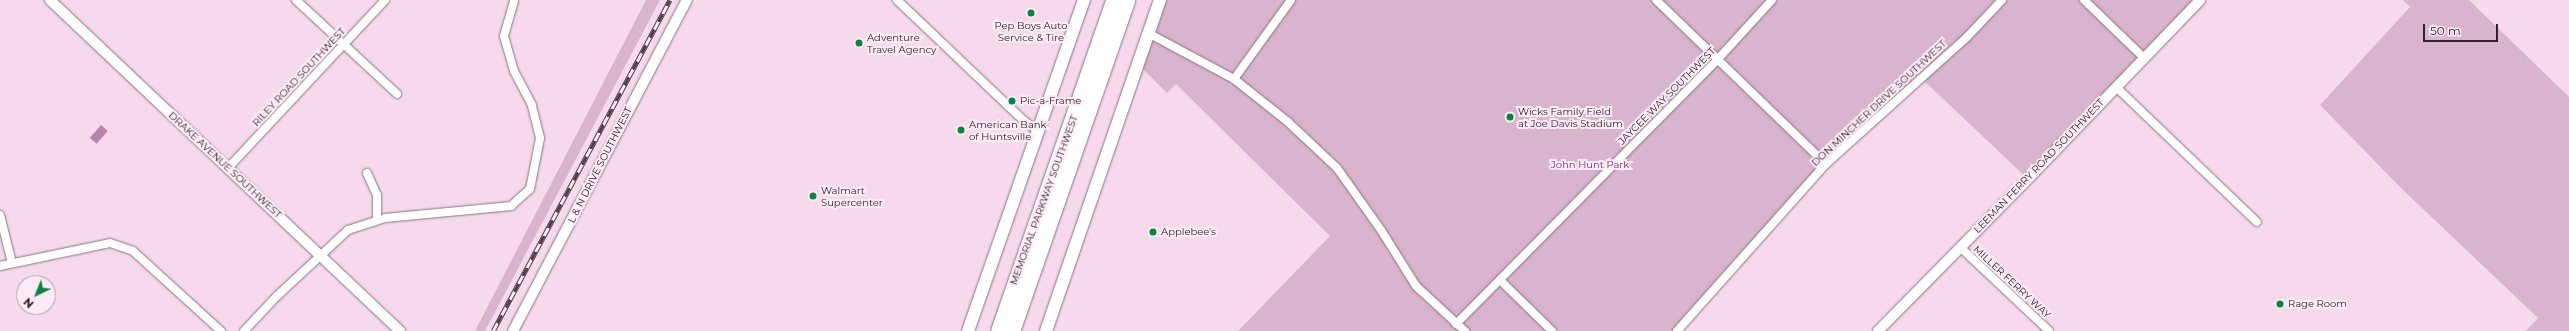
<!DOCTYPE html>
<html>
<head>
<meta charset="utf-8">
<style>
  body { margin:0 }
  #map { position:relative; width:2569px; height:331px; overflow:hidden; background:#f6daec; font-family:Montserrat,sans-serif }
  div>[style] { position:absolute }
  .green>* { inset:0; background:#d9b4cd }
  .water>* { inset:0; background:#bb83aa; transform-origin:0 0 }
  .roads { filter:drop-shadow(0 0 1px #8c7484) drop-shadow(0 0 1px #8c7484) }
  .minor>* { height:8px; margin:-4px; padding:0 4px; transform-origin:4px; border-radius:4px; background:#fff }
  .tertiary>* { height:10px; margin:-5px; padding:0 5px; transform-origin:5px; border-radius:5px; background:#fff }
  .secondary>* { height:12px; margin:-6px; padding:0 6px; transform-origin:6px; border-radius:6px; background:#fff }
  .motorway>* { height:15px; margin:-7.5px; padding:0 7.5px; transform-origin:7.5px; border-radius:7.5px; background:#fff }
  .rail>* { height:4.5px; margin-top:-2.25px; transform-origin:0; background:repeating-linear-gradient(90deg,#fcebf6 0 9px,#4d4048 0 18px); box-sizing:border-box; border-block:1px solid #4d4048 }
  .dots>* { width:11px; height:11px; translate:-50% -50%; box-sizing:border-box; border:2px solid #fcebf6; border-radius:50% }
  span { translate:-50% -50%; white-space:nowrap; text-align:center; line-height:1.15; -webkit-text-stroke:4px #fcebf6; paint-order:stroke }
  .poi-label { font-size:10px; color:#2f252b }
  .left { translate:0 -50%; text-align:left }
  .street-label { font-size:10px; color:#2f252b }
  .park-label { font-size:10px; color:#793467 }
  .north { position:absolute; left:16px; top:275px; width:40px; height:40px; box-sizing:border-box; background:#fcebf6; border:1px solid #aa9ca5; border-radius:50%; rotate:223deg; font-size:11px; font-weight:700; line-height:16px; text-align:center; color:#2f252b }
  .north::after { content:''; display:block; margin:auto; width:14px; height:18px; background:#06853f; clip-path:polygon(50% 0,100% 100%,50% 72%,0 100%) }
  .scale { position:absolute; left:2423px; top:24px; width:75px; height:18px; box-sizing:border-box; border:2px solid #2f252b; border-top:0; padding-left:5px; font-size:12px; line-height:14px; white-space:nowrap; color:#2f252b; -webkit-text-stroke:3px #fcebf6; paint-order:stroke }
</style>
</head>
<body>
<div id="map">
  <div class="green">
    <i style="clip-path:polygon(646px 0,660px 0,485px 331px,475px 331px)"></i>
    <i style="clip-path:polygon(1160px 0,2201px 0,2028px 179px,1921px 78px,1826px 164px,1677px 331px,1238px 331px,1330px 236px,1176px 84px,1167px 93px,1138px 64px)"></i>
    <i style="clip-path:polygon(2403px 0,2469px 0,2569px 97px,2569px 331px,2526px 331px,2538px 318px,2402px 189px,2320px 105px,2410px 7px)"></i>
  </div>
  <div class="water">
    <i style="left:101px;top:125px;width:9px;height:17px;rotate:41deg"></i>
  </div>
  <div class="roads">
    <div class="minor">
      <i style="left:296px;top:0;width:138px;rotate:42.9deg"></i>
      <i style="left:897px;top:0;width:174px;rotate:43.6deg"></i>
      <i style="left:1023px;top:120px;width:19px;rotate:36deg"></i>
      <i style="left:1656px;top:0;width:236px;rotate:44deg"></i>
      <i style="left:2084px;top:0;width:83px;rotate:44deg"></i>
      <i style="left:1148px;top:33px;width:98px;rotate:28.1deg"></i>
      <i style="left:1234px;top:79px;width:69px;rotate:38.5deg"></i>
      <i style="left:1288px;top:122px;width:67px;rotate:43.2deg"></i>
      <i style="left:1337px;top:168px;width:76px;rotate:54.6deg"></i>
      <i style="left:1381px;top:230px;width:66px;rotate:58deg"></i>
      <i style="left:1416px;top:286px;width:67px;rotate:42.6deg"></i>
      <i style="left:1234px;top:79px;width:97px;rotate:-54.2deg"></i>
      <i style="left:2116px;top:87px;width:195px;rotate:43.8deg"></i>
      <i style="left:228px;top:168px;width:230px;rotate:-46.9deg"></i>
      <i style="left:367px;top:173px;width:24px;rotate:66deg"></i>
      <i style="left:377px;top:195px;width:25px;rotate:90deg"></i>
      <i style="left:0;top:215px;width:49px;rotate:76deg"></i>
      <i style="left:1960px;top:247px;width:122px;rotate:43.3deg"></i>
      <i style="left:0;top:266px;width:112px;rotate:-11.8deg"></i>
      <i style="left:110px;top:243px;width:24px;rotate:19deg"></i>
      <i style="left:133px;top:251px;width:119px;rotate:42.3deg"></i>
      <i style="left:1500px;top:280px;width:73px;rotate:44.4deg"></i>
      <i style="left:1456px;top:324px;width:371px;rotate:-45.3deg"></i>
      <i style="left:1717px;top:60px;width:81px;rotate:-47.5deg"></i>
      <i style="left:244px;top:331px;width:48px;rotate:-46.7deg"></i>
      <i style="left:277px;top:296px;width:97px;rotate:-42.9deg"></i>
      <i style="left:348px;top:230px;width:39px;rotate:-18deg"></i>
      <i style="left:385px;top:218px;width:127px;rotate:-5.4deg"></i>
      <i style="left:511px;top:206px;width:25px;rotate:-42deg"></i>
      <i style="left:530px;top:189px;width:52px;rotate:-78.9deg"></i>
      <i style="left:540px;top:138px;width:34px;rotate:-104deg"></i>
      <i style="left:532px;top:105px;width:38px;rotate:-118deg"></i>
      <i style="left:514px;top:71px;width:36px;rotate:-106deg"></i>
      <i style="left:504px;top:36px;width:37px;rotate:-74deg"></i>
      <i style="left:1677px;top:331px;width:224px;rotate:-48.3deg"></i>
      <i style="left:1826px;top:164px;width:190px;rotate:-42deg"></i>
      <i style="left:1967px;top:37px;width:51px;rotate:-46.6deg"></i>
    </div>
    <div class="tertiary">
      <i style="left:50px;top:0;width:482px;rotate:43.4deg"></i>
      <i style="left:513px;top:331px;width:374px;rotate:-62.3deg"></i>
      <i style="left:1878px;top:331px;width:214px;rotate:-45.4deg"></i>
      <i style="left:2028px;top:179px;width:248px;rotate:-46.1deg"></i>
    </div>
    <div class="secondary">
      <i style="left:968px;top:331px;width:351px;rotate:-70.7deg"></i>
      <i style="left:1046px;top:331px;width:350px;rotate:-71deg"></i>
    </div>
    <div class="motorway">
      <i style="left:998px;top:331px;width:350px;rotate:-70.8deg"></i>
      <i style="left:1012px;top:331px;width:350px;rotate:-70.8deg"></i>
    </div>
  </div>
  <div class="rail">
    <i style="left:493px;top:331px;width:375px;rotate:-61.9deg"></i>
  </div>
  <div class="dots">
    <i style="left:1031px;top:13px;background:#06853f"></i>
    <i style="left:859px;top:43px;background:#06853f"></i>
    <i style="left:1012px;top:101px;background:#06853f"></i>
    <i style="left:1510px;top:117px;background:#06853f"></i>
    <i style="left:961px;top:130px;background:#06853f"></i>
    <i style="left:813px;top:196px;background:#06853f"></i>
    <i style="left:1153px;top:232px;background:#06853f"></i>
    <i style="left:2280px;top:304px;background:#06853f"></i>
  </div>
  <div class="poi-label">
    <span style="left:1031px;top:31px">Pep Boys Auto<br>Service &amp; Tire</span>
    <span class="left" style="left:867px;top:43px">Adventure<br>Travel Agency</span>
    <span class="left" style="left:1020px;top:101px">Pic-a-Frame</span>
    <span class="left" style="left:1518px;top:117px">Wicks Family Field<br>at Joe Davis Stadium</span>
    <span class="left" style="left:969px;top:130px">American Bank<br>of Huntsville</span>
    <span class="left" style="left:821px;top:196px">Walmart<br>Supercenter</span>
    <span class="left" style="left:1161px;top:232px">Applebee's</span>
    <span class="left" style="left:2288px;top:304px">Rage Room</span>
  </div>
  <div class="street-label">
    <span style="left:299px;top:77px;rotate:-47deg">RILEY ROAD SOUTHWEST</span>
    <span style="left:1667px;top:96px;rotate:-45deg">JAYCEE WAY SOUTHWEST</span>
    <span style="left:1879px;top:103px;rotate:-43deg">DON MINCHER DRIVE SOUTHWEST</span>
    <span style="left:225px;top:165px;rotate:43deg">DRAKE AVENUE SOUTHWEST</span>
    <span style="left:600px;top:165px;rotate:-63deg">L &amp; N DRIVE SOUTHWEST</span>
    <span style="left:2039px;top:166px;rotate:-46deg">LEEMAN FERRY ROAD SOUTHWEST</span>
    <span style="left:1044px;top:200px;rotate:-70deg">MEMORIAL PARKWAY SOUTHWEST</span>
    <span style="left:2012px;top:282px;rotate:43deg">MILLER FERRY WAY</span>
  </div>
  <div class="park-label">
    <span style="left:1590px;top:165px">John Hunt Park</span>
  </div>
  <div class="north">N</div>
  <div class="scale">50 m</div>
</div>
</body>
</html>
